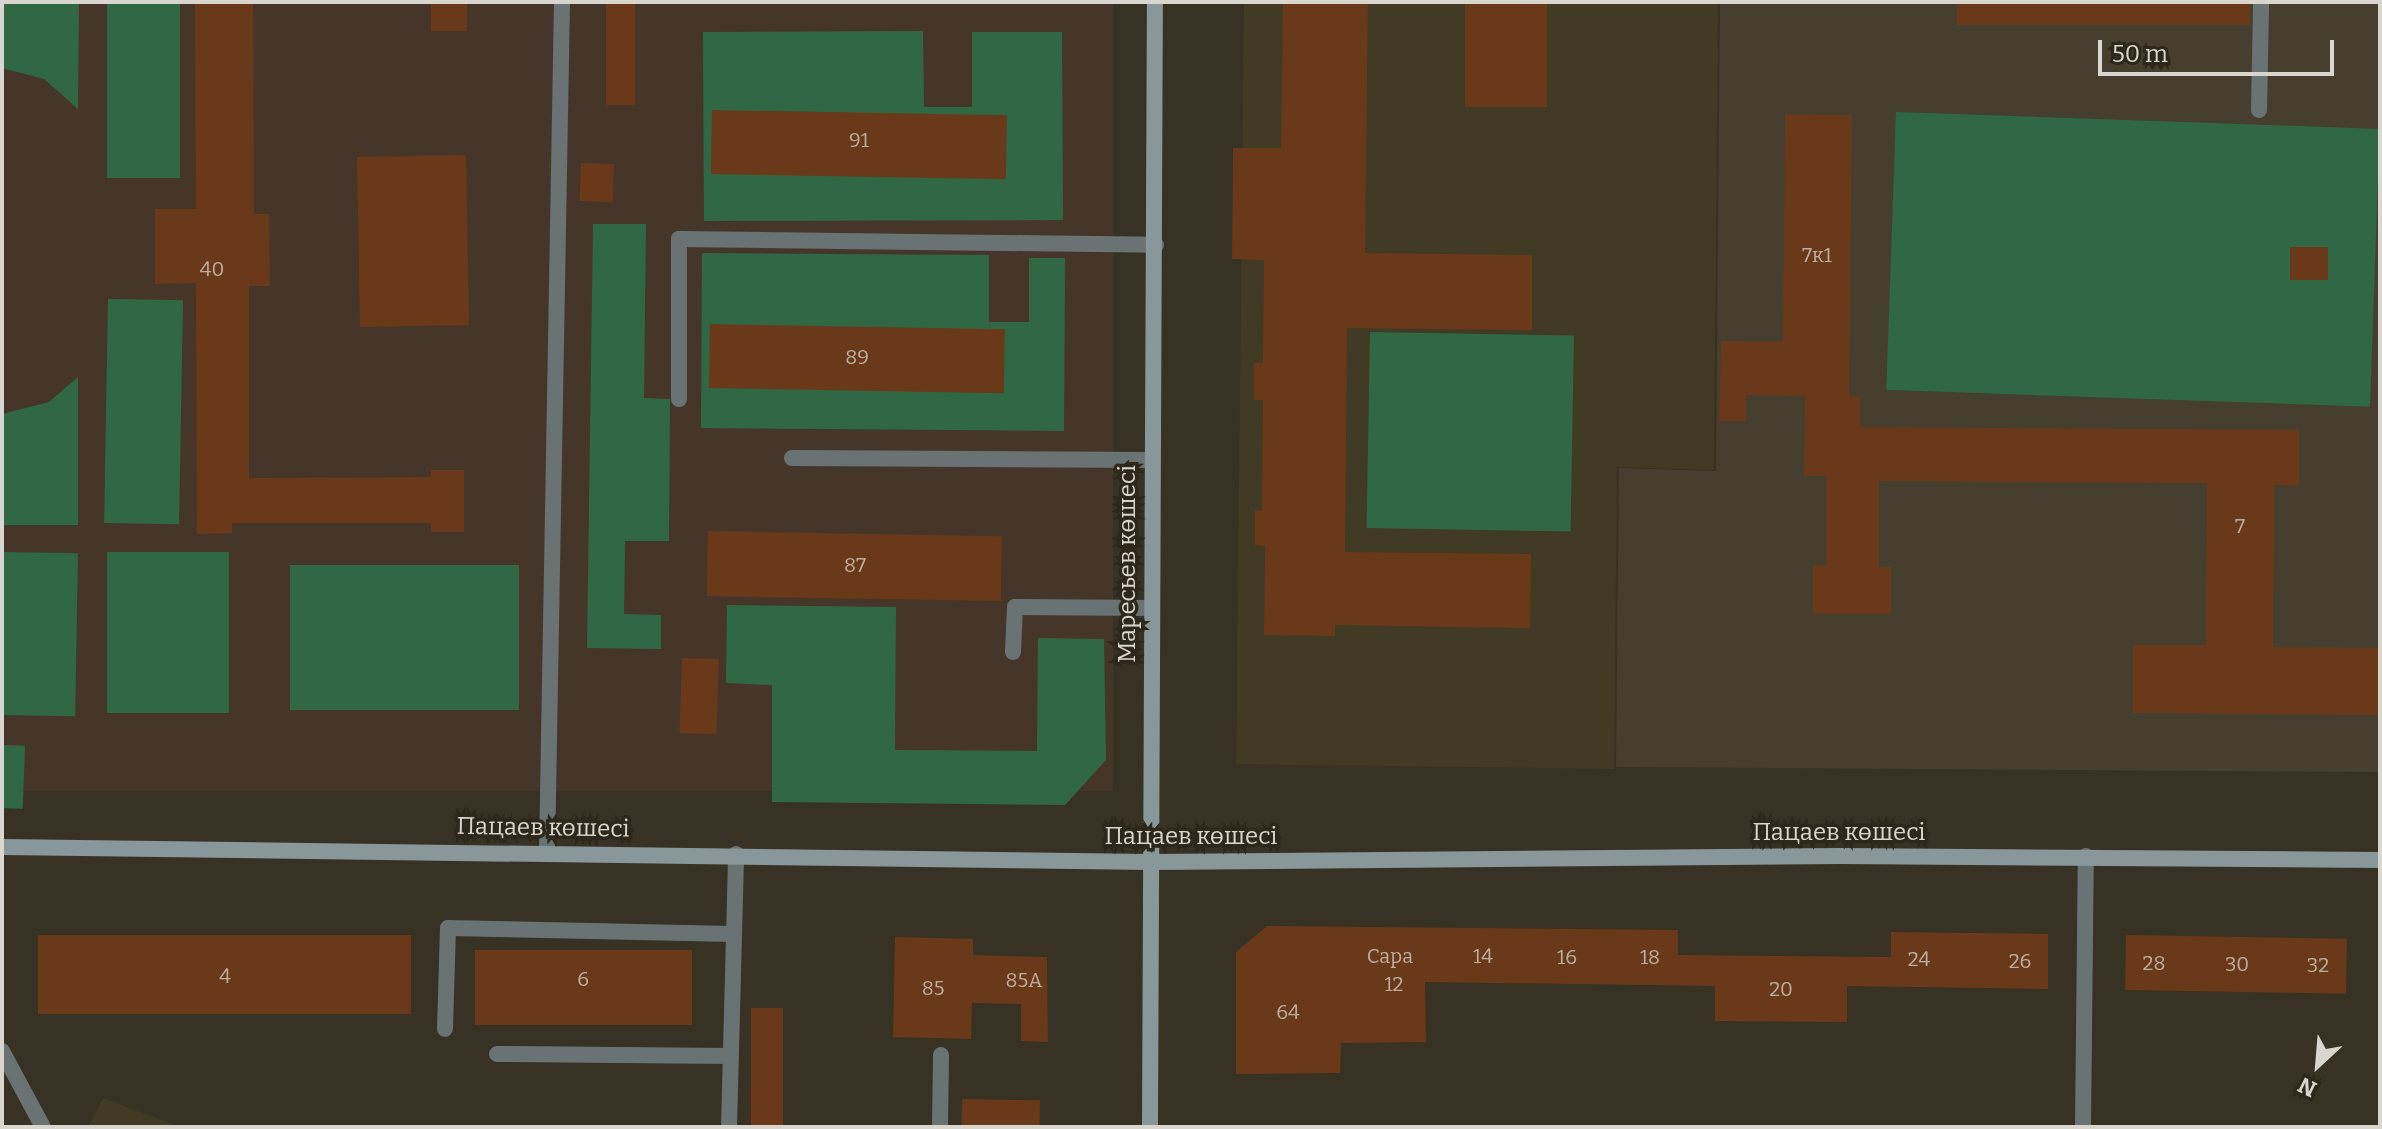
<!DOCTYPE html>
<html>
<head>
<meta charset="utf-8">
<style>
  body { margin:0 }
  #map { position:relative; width:2382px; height:1129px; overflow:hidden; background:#373223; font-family:Bitter,serif }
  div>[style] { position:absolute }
  .commercial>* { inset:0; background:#46362a; transform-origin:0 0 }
  .built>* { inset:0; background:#413a25 }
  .medical>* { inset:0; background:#463f2f }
  .green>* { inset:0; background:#306846; transform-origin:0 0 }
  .building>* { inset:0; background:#6a391a; transform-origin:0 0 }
  .lane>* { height:16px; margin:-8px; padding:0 8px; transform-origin:8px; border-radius:8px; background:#697374 }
  .street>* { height:16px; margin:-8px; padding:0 8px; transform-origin:8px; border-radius:8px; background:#697374 }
  .secondary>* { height:16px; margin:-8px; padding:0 8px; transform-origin:8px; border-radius:8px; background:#889799 }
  span { translate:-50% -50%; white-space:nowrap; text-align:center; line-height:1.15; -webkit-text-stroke:7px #2d2819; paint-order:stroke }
  .number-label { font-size:20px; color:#bdafa0 }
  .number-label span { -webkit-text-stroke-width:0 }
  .street-label { font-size:24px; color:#d9d6cd }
  .frame { position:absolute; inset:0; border:4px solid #d9d6cd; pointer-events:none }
  .north { position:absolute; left:2278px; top:1025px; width:80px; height:80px; -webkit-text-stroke:6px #2d2819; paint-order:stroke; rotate:206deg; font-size:22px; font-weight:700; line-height:32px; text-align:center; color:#d9d6cd }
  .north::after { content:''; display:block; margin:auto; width:28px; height:36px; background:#d9d6cd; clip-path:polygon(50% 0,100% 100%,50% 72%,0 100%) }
  .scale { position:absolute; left:2098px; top:40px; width:236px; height:36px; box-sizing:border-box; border:4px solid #d9d6cd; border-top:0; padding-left:10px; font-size:24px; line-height:28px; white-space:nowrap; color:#d9d6cd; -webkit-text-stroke:6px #2d2819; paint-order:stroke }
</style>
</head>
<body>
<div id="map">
  <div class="commercial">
    <i style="left:2px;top:2px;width:1111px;height:789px"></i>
  </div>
  <div class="built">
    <i style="clip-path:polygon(1244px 2px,1718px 2px,1714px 470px,1617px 467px,1614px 769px,1236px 764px)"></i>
    <i style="clip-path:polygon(103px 1098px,180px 1127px,88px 1127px)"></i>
  </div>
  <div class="medical">
    <i style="clip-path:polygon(1720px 2px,2380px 2px,2380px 772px,1616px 767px,1619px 468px,1716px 471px)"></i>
  </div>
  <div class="green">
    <i style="clip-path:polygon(2px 2px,79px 2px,78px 109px,44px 79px,2px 68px)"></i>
    <i style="left:107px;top:2px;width:73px;height:176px"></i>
    <i style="clip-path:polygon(923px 31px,924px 107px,972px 107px,972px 32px,1062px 32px,1063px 220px,704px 221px,703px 32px)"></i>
    <i style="left:1896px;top:112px;width:484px;height:278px;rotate:2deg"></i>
    <i style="clip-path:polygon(593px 224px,646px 224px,644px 398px,670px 399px,669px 541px,625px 541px,624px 614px,661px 615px,661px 649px,587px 648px)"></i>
    <i style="clip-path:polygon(702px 253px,989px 255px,989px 322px,1029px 322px,1029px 258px,1065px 258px,1064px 431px,701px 428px)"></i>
    <i style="left:108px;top:299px;width:75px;height:224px;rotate:1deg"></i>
    <i style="left:1370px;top:332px;width:204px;height:196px;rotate:1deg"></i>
    <i style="clip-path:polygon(78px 377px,78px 525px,2px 525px,2px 414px,49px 402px)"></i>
    <i style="left:2px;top:552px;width:76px;height:163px;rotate:1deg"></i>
    <i style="left:107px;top:552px;width:122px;height:161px"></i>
    <i style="left:519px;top:565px;width:145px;height:229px;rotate:90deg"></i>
    <i style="clip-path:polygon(727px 605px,896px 607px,895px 750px,1037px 751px,1038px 638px,1104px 639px,1106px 760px,1065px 805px,772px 802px,772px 685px,726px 683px)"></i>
    <i style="left:2px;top:745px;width:23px;height:63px;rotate:2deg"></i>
  </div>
  <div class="building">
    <i style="clip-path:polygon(195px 2px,253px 2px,254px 214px,269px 214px,270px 286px,249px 286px,249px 478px,431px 477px,431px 470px,464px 470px,464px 532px,431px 532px,431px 523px,232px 523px,232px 533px,197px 534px,196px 283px,155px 284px,155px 209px,196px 209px)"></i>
    <i style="left:431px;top:2px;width:36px;height:29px"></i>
    <i style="left:606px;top:2px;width:29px;height:103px"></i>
    <i style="clip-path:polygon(1283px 2px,1368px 2px,1365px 253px,1532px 255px,1532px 330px,1347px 328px,1345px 552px,1531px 554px,1530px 628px,1335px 625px,1335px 636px,1264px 635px,1265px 546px,1255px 545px,1255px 510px,1262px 511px,1263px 400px,1254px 400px,1254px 363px,1263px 363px,1264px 260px,1232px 259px,1233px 148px,1281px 148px)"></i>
    <i style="left:1465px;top:2px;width:82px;height:105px"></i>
    <i style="left:1957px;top:2px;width:293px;height:23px"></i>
    <i style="left:712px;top:110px;width:295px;height:64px;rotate:1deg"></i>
    <i style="clip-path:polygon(1785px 114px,1852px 115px,1849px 396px,1860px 397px,1860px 427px,2299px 430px,2299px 486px,2274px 485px,2273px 647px,2380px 648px,2380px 715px,2133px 713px,2133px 645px,2206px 645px,2207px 483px,1879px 481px,1879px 567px,1891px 567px,1891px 614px,1813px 614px,1813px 565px,1826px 566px,1826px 476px,1804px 476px,1805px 396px,1746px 395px,1746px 421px,1719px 421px,1721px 341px,1783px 342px)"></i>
    <i style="left:466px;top:155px;width:170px;height:109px;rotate:89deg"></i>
    <i style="left:581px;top:163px;width:33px;height:38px;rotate:2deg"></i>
    <i style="left:2290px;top:247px;width:38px;height:33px"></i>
    <i style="left:710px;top:324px;width:295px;height:64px;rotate:1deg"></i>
    <i style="left:708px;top:531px;width:294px;height:65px;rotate:1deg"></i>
    <i style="left:682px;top:658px;width:37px;height:75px;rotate:2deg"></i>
    <i style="clip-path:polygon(1267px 926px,1678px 930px,1678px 955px,1891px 957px,1891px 932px,2048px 934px,2048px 989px,1847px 986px,1847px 1022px,1715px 1021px,1715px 986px,1425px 982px,1426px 1042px,1341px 1043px,1340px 1073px,1236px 1074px,1236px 952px)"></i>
    <i style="left:38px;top:935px;width:373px;height:79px"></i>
    <i style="left:2126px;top:935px;width:221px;height:55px;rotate:1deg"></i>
    <i style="clip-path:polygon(895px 937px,973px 939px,973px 955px,1047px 957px,1048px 1042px,1021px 1041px,1021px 1004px,972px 1003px,971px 1039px,893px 1037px)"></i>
    <i style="left:475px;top:950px;width:217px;height:75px"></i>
    <i style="left:751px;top:1008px;width:32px;height:119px"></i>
    <i style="left:962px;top:1099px;width:78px;height:28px;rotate:1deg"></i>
  </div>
  <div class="lane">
    <i style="left:2259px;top:110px;width:108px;rotate:-88.9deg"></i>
    <i style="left:679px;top:399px;width:160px;rotate:-90deg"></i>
    <i style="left:679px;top:239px;width:477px;rotate:0.7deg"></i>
    <i style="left:792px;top:458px;width:361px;rotate:0.3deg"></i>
    <i style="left:1013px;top:652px;width:45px;rotate:-87.5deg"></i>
    <i style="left:1015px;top:607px;width:137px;rotate:0.4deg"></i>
    <i style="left:547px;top:852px;width:850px;rotate:-88.99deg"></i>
    <i style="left:445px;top:1029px;width:101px;rotate:-88.3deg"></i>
    <i style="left:448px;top:928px;width:285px;rotate:1.2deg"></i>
    <i style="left:2px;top:1051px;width:86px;rotate:61.7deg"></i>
    <i style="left:497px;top:1054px;width:233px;rotate:0.5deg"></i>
    <i style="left:729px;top:1127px;width:273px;rotate:-88.5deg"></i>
    <i style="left:940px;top:1127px;width:72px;rotate:-89.2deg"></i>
  </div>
  <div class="street">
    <i style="left:2083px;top:1127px;width:271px;rotate:-89.4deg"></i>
  </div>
  <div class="secondary">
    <i style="left:2px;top:847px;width:1149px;rotate:0.75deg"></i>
    <i style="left:1151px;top:862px;width:690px;rotate:-0.5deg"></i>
    <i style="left:1841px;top:856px;width:539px;rotate:0.43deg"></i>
    <i style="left:1150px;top:1127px;width:1125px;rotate:-89.75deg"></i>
  </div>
  <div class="number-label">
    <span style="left:859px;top:140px">91</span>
    <span style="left:1817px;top:255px">7к1</span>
    <span style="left:212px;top:269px">40</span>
    <span style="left:857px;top:357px">89</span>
    <span style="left:2240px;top:526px">7</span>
    <span style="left:855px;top:565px">87</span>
    <span style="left:1390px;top:956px">Сара</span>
    <span style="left:1483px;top:956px">14</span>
    <span style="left:1567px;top:957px">16</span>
    <span style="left:1650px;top:957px">18</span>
    <span style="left:1919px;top:959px">24</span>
    <span style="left:2020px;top:961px">26</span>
    <span style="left:2154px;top:963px">28</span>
    <span style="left:2237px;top:964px">30</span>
    <span style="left:2318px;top:965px">32</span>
    <span style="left:225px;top:976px">4</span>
    <span style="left:583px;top:979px">6</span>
    <span style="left:1024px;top:980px">85А</span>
    <span style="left:1394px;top:984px">12</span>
    <span style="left:933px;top:988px">85</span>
    <span style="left:1781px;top:989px">20</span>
    <span style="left:1288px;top:1012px">64</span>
  </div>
  <div class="street-label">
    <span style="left:1128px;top:564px;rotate:-90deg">Маресьев көшесі</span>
    <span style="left:543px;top:828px;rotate:1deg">Пацаев көшесі</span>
    <span style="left:1839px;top:833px">Пацаев көшесі</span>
    <span style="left:1191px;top:837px">Пацаев көшесі</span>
  </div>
  <div class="frame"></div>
  <div class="north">N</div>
  <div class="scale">50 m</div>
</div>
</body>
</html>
